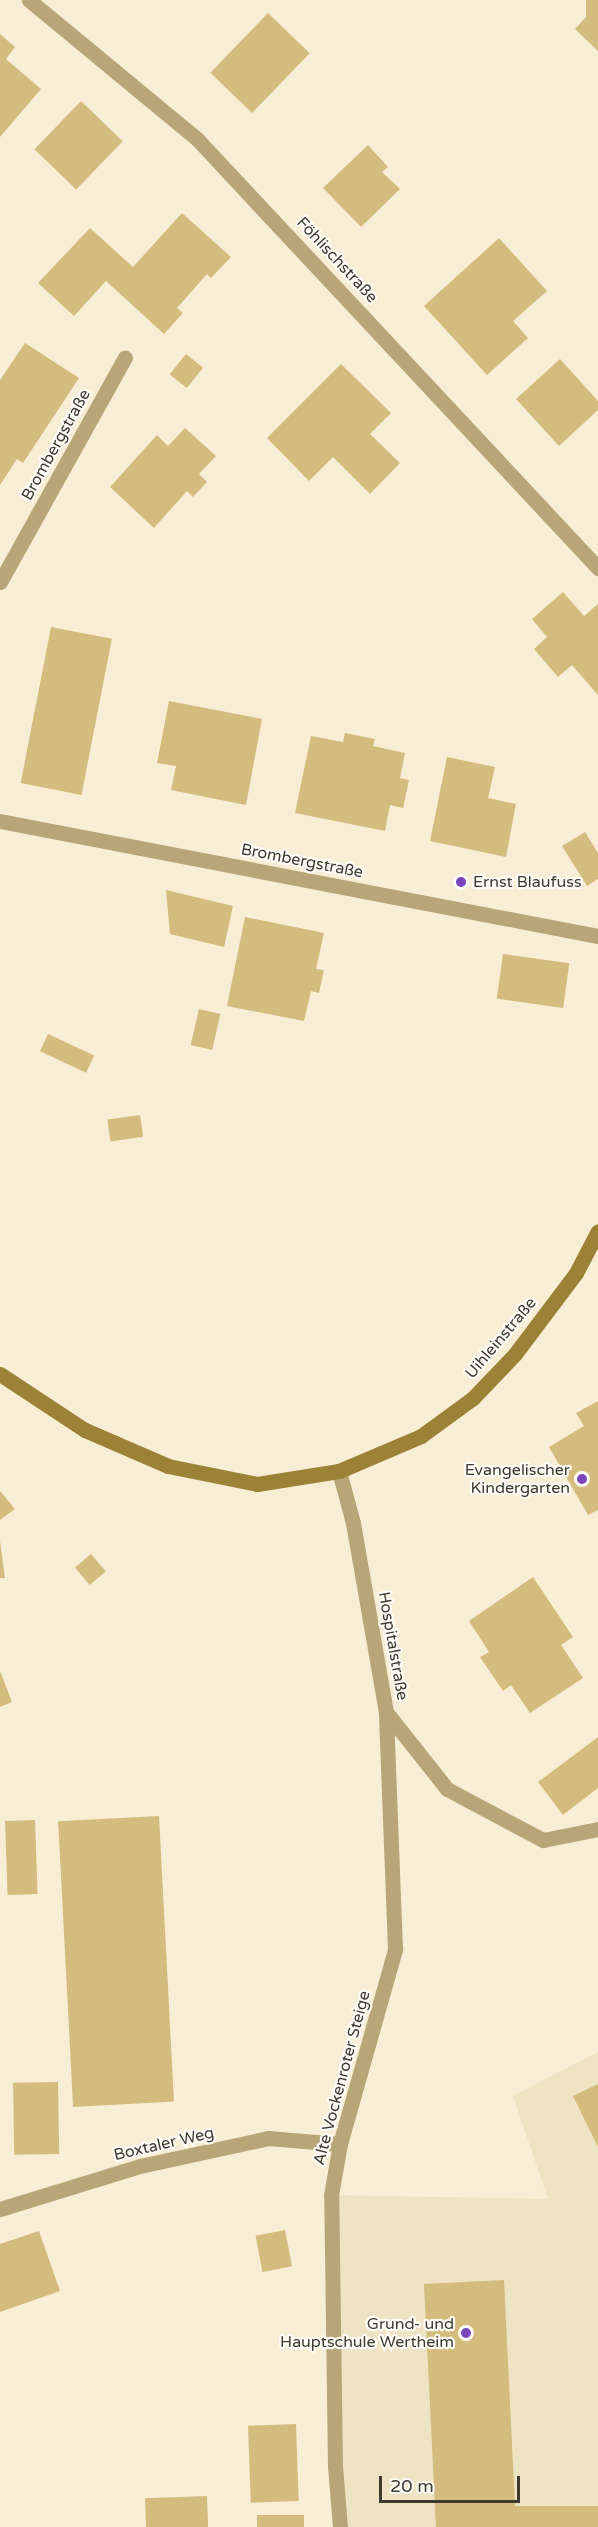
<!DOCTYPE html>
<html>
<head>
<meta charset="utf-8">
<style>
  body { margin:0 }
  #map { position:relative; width:598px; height:2527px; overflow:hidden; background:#f8eed5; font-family:"Varela Round",sans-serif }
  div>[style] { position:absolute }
  .built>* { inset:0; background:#eee3c3 }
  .building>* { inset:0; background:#d3bc7d; transform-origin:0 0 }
  .minor>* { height:15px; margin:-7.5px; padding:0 7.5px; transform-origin:7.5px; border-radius:7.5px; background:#b8a678 }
  .secondary>* { height:15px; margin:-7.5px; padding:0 7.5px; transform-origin:7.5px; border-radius:7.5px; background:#9c8237 }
  .dots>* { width:16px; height:16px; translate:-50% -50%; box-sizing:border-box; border:3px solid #fefcf7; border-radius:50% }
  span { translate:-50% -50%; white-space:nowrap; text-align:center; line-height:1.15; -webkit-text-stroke:4.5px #fefcf7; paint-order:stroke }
  .street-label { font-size:16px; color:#3e3a30 }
  .poi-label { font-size:16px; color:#3e3a30 }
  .left { translate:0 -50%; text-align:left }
  .right { translate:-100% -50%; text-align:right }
  .scale { position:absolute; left:379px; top:2476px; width:141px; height:27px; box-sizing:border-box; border:3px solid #3e3a30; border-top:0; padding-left:8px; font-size:18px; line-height:21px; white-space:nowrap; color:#3e3a30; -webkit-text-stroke:4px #fefcf7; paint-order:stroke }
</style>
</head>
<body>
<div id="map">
  <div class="built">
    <i style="clip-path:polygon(598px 2052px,598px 2527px,340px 2527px,331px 2195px,548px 2199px,513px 2096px)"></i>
  </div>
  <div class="building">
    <i style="clip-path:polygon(586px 0,598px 0,598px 51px,575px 29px,586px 17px)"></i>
    <i style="left:268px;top:13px;width:58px;height:83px;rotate:44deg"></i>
    <i style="clip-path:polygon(0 34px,15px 47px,6px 59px,41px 89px,0 137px)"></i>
    <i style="left:81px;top:101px;width:58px;height:67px;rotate:44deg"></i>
    <i style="clip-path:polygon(368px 145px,388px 167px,382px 172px,400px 189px,361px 227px,323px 188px)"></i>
    <i style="clip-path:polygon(182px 213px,231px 257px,211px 278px,207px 274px,177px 308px,183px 313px,164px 334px,106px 281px,74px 316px,38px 283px,90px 228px,133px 267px)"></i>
    <i style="clip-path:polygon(499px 238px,547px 291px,513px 321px,528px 338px,487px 375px,424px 306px)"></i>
    <i style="clip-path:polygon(25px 343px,79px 378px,23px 463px,17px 459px,0 485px,0 380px)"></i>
    <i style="left:186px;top:354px;width:22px;height:26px;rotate:39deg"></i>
    <i style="clip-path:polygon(560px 359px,598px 401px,598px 410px,559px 446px,516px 399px)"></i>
    <i style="clip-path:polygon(341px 364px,391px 413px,370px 434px,400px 463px,370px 494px,333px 457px,309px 481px,267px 438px)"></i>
    <i style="clip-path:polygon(185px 428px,216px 456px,199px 474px,207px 482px,193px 497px,187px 491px,154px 528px,110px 487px,157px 435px,168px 446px)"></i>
    <i style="clip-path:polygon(563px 592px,584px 616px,598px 604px,598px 695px,572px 665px,558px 677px,534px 649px,547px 637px,532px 619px)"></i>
    <i style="left:51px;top:627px;width:62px;height:159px;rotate:11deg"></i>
    <i style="clip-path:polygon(169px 701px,262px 719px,246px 805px,171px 790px,176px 766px,157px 763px)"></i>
    <i style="clip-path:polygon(345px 733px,375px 739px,373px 746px,405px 753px,400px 778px,409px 780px,403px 808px,390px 805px,385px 831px,295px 813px,311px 736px,343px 742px)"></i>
    <i style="clip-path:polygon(447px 757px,495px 767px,488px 798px,516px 804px,506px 857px,430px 841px)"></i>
    <i style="clip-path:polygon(585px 832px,598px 853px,598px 879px,587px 886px,562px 846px)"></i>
    <i style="clip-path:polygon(166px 890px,233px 906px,224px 947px,170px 934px)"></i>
    <i style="clip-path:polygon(245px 917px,324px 933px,316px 969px,324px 970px,319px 993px,311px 991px,304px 1021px,227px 1006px)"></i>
    <i style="left:503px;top:954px;width:67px;height:45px;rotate:8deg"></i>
    <i style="left:199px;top:1009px;width:22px;height:37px;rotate:13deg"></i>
    <i style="left:48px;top:1034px;width:51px;height:19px;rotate:25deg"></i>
    <i style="left:140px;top:1115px;width:22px;height:33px;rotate:82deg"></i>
    <i style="clip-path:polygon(598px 1401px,598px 1510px,588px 1515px,549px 1447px,584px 1426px,576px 1413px)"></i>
    <i style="clip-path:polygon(0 1491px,15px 1509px,0 1520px)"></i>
    <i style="clip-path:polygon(0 1541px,5px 1578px,0 1578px)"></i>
    <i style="left:91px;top:1554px;width:23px;height:21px;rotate:50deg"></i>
    <i style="clip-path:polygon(533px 1577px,573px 1637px,561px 1645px,583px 1678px,530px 1713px,511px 1685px,503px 1691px,480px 1657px,489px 1652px,469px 1621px)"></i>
    <i style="clip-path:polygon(0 1671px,12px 1702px,0 1707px)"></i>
    <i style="clip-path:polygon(598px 1737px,598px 1788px,563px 1815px,538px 1782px)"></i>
    <i style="left:159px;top:1816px;width:286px;height:101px;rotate:87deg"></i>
    <i style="left:35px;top:1820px;width:74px;height:30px;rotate:88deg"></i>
    <i style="left:58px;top:2082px;width:72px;height:45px;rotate:89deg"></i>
    <i style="clip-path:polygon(598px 2084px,598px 2147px,573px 2096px)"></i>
    <i style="left:285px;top:2230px;width:37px;height:30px;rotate:79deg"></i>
    <i style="clip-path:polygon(39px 2231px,60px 2291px,0 2312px,0 2244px)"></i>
    <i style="clip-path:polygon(504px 2280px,515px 2506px,598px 2506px,598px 2527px,436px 2527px,424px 2284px)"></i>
    <i style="left:296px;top:2424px;width:77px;height:48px;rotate:88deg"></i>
    <i style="left:207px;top:2496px;width:31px;height:62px;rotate:88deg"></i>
    <i style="left:304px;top:2515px;width:12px;height:47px;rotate:90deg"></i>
  </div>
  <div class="minor">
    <i style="left:29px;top:0;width:219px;rotate:39.6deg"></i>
    <i style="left:198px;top:140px;width:586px;rotate:46.94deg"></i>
    <i style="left:0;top:582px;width:257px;rotate:-60.9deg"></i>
    <i style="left:0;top:821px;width:609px;rotate:10.89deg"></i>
    <i style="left:339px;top:1471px;width:54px;rotate:74.9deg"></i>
    <i style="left:353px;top:1523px;width:192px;rotate:80.1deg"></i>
    <i style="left:386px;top:1712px;width:98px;rotate:51.6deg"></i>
    <i style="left:447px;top:1789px;width:109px;rotate:28deg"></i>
    <i style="left:543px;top:1840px;width:56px;rotate:-11.3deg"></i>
    <i style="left:0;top:2209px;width:146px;rotate:-17.1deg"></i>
    <i style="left:140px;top:2166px;width:131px;rotate:-12.3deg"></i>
    <i style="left:268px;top:2138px;width:72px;rotate:4.8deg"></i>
    <i style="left:340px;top:2527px;width:61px;rotate:-94.7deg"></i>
    <i style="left:335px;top:2466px;width:271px;rotate:-90.8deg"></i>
    <i style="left:331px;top:2195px;width:52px;rotate:-80deg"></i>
    <i style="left:340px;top:2144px;width:203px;rotate:-74.2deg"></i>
    <i style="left:395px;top:1949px;width:237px;rotate:-92.2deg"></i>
  </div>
  <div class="secondary">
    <i style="left:0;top:1374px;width:102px;rotate:33.4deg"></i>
    <i style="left:85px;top:1430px;width:90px;rotate:23.4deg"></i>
    <i style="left:168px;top:1466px;width:91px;rotate:11.4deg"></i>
    <i style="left:257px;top:1484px;width:83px;rotate:-9deg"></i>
    <i style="left:339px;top:1471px;width:89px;rotate:-23.1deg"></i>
    <i style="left:421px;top:1436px;width:64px;rotate:-36.2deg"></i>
    <i style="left:473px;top:1398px;width:61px;rotate:-46.3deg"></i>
    <i style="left:515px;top:1354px;width:101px;rotate:-53deg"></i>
    <i style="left:576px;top:1273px;width:47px;rotate:-62.4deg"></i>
  </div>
  <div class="dots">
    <i style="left:461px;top:882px;background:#7946bd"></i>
    <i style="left:582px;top:1479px;background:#7946bd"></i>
    <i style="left:466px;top:2333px;background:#7946bd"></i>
  </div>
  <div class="street-label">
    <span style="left:337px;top:260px;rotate:47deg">Föhlischstraße</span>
    <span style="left:56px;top:445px;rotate:-61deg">Brombergstraße</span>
    <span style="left:302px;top:861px;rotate:11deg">Brombergstraße</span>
    <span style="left:501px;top:1338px;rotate:-50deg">Uihleinstraße</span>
    <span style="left:393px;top:1646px;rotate:80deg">Hospitalstraße</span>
    <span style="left:342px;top:2078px;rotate:-75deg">Alte Vockenroter Steige</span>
    <span style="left:164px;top:2144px;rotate:-13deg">Boxtaler Weg</span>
  </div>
  <div class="poi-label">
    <span class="left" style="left:473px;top:882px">Ernst Blaufuss</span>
    <span class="right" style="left:570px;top:1479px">Evangelischer<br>Kindergarten</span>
    <span class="right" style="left:454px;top:2333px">Grund- und<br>Hauptschule Wertheim</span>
  </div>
  <div class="scale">20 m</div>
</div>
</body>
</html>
